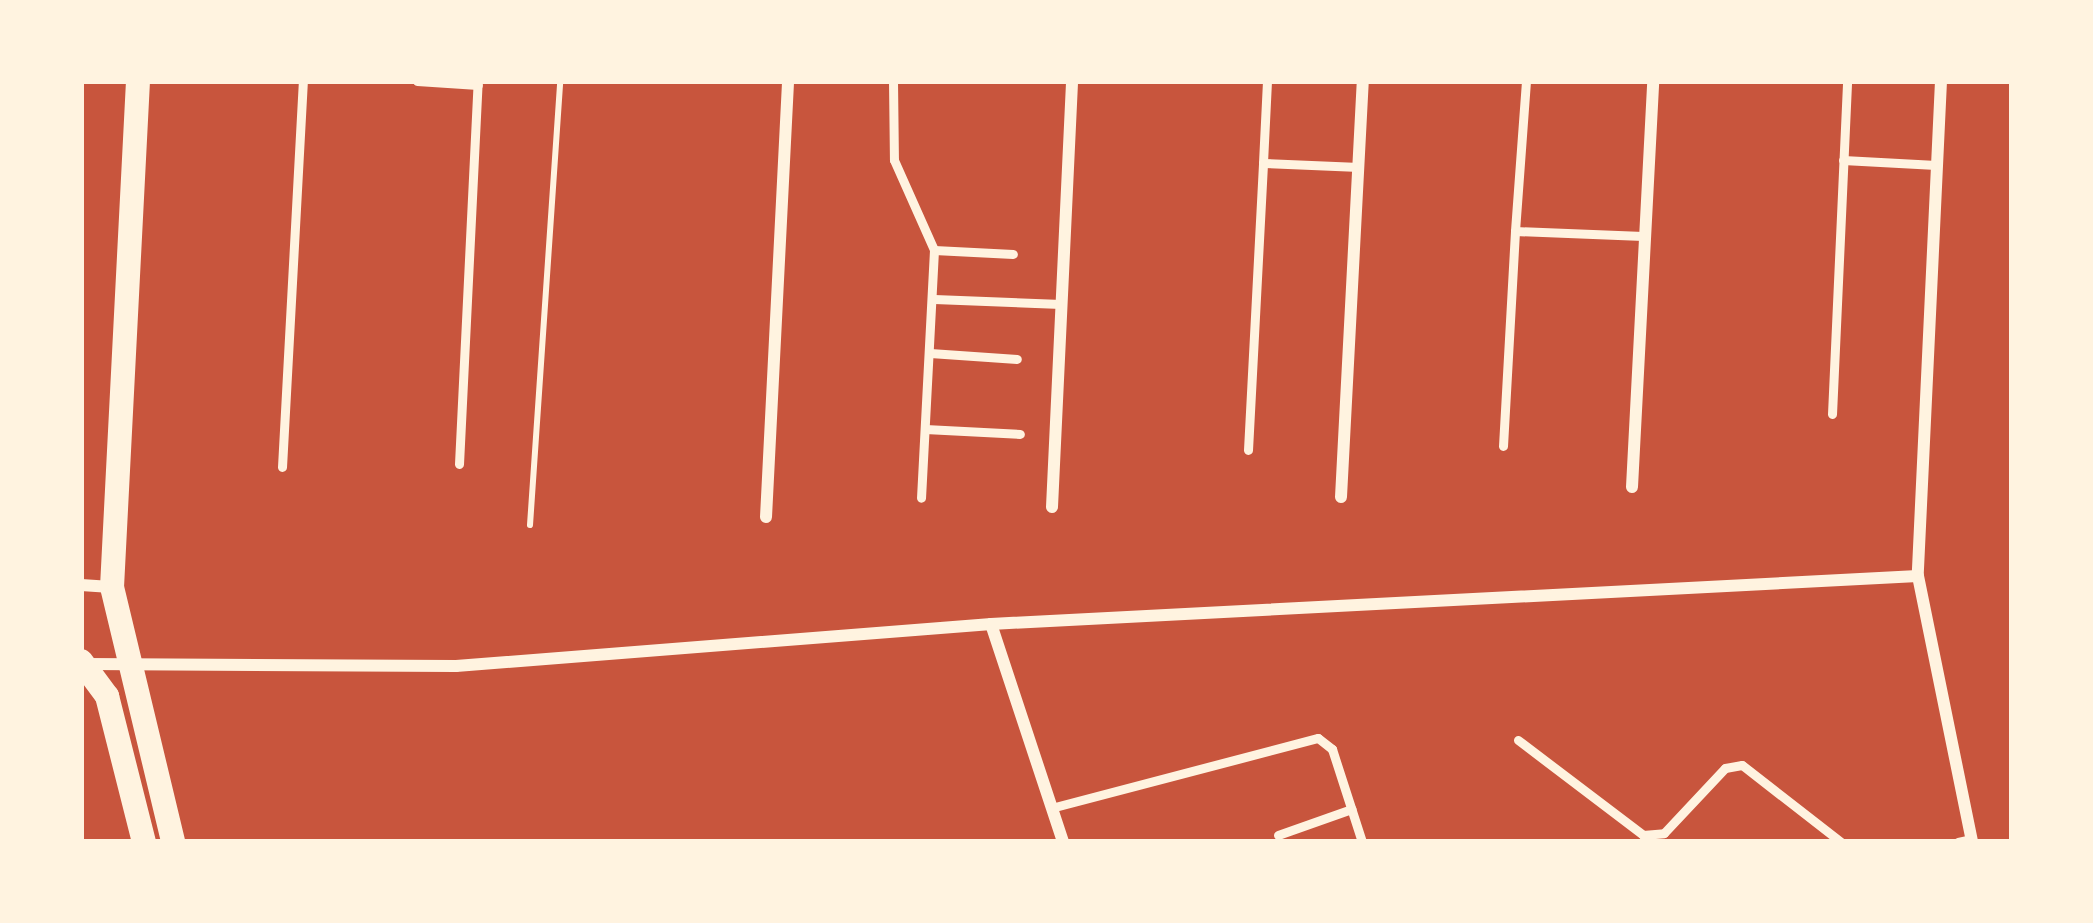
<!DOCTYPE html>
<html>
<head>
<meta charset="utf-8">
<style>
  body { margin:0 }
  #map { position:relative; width:2093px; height:923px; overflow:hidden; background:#c8553d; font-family:Inter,sans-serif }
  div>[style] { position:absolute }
  .path>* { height:6px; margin:-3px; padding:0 3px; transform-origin:3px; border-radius:3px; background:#fff3e0 }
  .service>* { height:9px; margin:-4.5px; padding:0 4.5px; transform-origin:4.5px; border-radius:4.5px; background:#fff3e0 }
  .minor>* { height:12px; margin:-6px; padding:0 6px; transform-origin:6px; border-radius:6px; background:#fff3e0 }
  .secondary>* { height:24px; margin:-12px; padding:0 12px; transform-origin:12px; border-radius:12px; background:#fff3e0 }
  span { translate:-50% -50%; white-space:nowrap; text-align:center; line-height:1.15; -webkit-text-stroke:10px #fff3e0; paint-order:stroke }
  .frame { position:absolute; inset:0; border:84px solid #fff3e0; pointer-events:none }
</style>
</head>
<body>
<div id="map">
  <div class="path">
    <i style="left:530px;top:525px;width:445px;rotate:-86.1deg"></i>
  </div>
  <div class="service">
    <i style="left:417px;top:81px;width:61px;rotate:3.8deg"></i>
    <i style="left:893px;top:81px;width:79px;rotate:89.3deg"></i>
    <i style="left:894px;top:160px;width:98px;rotate:66deg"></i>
    <i style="left:934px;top:250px;width:248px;rotate:93deg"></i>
    <i style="left:1267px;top:81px;width:82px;rotate:92.8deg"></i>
    <i style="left:1263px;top:163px;width:96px;rotate:2.4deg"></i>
    <i style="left:1526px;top:81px;width:150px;rotate:94.2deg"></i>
    <i style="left:1515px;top:231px;width:128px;rotate:2.2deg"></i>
    <i style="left:1843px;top:160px;width:93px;rotate:3.1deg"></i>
    <i style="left:934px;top:250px;width:79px;rotate:2.9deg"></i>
    <i style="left:934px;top:299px;width:127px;rotate:2.3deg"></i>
    <i style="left:930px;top:353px;width:87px;rotate:3.9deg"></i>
    <i style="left:1832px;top:414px;width:333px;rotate:-87.4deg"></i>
    <i style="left:925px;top:429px;width:95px;rotate:3deg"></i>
    <i style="left:1503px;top:446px;width:215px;rotate:-86.8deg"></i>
    <i style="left:1248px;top:450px;width:287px;rotate:-87deg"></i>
    <i style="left:459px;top:464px;width:383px;rotate:-87.2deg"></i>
    <i style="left:282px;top:467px;width:387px;rotate:-86.9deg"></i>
    <i style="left:1518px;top:740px;width:157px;rotate:37.2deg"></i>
    <i style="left:1643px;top:835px;width:21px;rotate:-5deg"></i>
    <i style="left:1664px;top:833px;width:89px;rotate:-46.8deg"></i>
    <i style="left:1725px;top:768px;width:17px;rotate:-10deg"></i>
    <i style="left:1742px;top:765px;width:125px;rotate:37.9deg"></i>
    <i style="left:1051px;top:808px;width:276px;rotate:-14.7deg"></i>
    <i style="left:1318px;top:738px;width:18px;rotate:38deg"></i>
    <i style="left:1332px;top:749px;width:98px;rotate:72.1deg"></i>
    <i style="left:1278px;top:835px;width:78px;rotate:-19.4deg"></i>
    <i style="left:1958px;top:842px;width:13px;rotate:-13deg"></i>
  </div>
  <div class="minor">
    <i style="left:1941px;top:81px;width:496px;rotate:92.7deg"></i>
    <i style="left:1918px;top:576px;width:271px;rotate:78.5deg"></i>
    <i style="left:1632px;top:487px;width:407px;rotate:-87deg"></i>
    <i style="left:1341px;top:497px;width:417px;rotate:-87deg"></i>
    <i style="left:1052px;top:507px;width:426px;rotate:-87.3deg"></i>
    <i style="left:766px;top:517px;width:437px;rotate:-87.1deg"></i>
    <i style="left:81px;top:585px;width:30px;rotate:4deg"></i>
    <i style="left:991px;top:624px;width:230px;rotate:71.7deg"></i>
    <i style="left:86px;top:664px;width:370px;rotate:0.3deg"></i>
    <i style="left:456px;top:666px;width:537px;rotate:-4.49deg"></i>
    <i style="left:991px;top:624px;width:928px;rotate:-2.96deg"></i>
  </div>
  <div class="secondary">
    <i style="left:138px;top:81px;width:507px;rotate:92.94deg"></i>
    <i style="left:112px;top:587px;width:262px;rotate:76.5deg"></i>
    <i style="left:81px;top:661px;width:44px;rotate:53.4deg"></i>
    <i style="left:107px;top:696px;width:151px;rotate:75.8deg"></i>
  </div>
  <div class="frame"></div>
</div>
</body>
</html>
